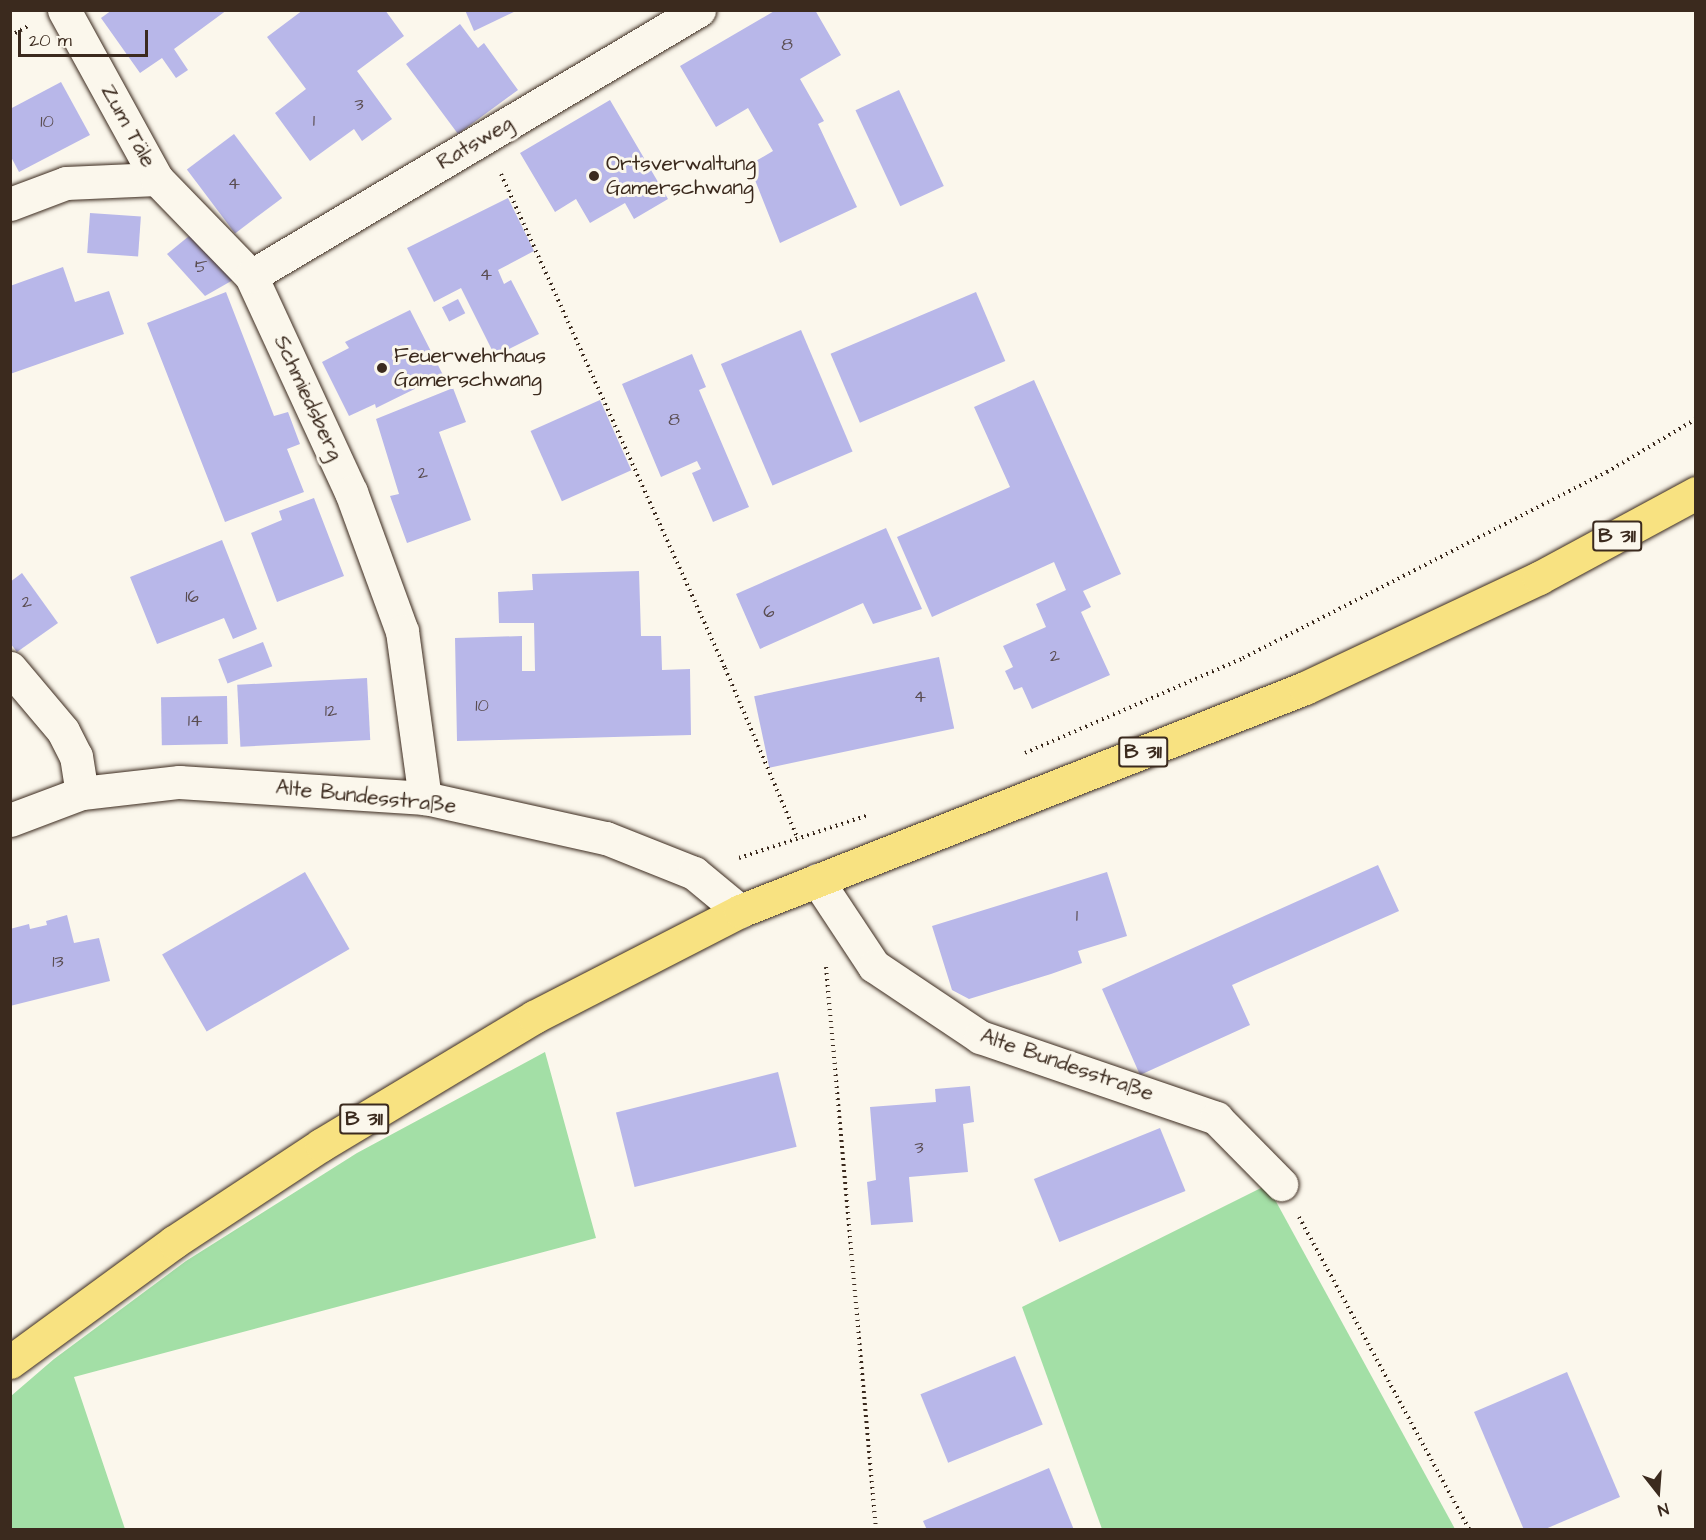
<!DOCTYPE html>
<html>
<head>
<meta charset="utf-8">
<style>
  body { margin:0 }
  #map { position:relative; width:1706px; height:1540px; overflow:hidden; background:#fbf7ec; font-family:"Architects Daughter",sans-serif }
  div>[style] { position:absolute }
  .green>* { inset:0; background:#a3dfa6 }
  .building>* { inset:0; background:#b8b7e9; transform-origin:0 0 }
  .path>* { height:4px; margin-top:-2px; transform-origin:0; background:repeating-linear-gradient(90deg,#3b2a1e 0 1.5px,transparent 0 6px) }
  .roads { filter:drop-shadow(0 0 2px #3b2a1e) drop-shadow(0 0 2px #3b2a1e) }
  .minor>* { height:33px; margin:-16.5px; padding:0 16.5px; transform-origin:16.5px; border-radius:16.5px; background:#fbf7ec }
  .major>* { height:33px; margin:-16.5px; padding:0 16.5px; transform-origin:16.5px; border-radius:16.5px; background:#f8e281 }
  .dots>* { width:16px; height:16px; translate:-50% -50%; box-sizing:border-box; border:3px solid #fbf7ec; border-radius:50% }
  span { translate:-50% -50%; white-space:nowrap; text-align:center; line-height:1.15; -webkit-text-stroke:6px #fbf7ec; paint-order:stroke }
  .number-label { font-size:18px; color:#5a4d51 }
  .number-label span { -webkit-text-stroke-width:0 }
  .shield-label span { padding:2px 4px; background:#fbf7ec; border:2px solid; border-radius:4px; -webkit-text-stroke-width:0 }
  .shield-label { font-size:20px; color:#3b2a1e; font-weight:700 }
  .street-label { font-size:21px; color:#3b2a1e }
  .poi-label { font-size:21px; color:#3b2a1e }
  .left { translate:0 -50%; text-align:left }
  .frame { position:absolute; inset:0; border:12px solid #3b2a1e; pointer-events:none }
  .north { position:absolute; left:1628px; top:1462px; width:60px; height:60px; -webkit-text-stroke:4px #fbf7ec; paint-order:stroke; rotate:163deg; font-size:16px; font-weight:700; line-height:24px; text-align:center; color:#3b2a1e }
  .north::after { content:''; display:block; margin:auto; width:21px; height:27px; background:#3b2a1e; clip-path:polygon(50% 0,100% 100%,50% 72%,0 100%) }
  .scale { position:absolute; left:18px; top:30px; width:130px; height:27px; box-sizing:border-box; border:3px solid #3b2a1e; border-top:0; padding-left:8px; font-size:18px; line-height:21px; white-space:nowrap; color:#3b2a1e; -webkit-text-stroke:4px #fbf7ec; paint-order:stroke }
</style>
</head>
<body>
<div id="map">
  <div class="green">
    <i style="clip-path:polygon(545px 1052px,596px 1238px,74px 1377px,125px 1529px,11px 1529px,11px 1396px,54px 1359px,186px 1261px,357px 1153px)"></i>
    <i style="clip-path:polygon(1267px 1185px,1455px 1529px,1102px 1529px,1022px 1307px)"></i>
  </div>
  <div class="building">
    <i style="clip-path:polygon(112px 10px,227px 10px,174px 49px,188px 70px,176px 78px,162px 58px,140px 73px,101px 18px)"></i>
    <i style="clip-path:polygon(303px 10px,385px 10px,404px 36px,357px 71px,392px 119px,362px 141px,354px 129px,310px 161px,275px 113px,306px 89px,267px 37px)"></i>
    <i style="clip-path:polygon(465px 10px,518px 10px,474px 31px)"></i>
    <i style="clip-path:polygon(776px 10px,815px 10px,841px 55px,800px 79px,824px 121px,818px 124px,857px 207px,780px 243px,749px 165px,773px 151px,748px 108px,716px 127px,680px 66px)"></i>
    <i style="clip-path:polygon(460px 24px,478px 48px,484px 43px,518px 90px,458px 134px,406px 64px)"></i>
    <i style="clip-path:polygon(61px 82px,90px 135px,19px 172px,10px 155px,10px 109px)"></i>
    <i style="left:899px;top:90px;width:106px;height:48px;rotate:65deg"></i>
    <i style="clip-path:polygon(610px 100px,668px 199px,634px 219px,625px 203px,590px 223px,576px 199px,555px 212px,520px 153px)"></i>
    <i style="left:234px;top:134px;width:80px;height:59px;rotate:53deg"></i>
    <i style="clip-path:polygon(508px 198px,534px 251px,498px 270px,504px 284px,511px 280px,539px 334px,495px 356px,461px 288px,434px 302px,407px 248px)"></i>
    <i style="left:90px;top:213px;width:51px;height:40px;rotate:4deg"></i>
    <i style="clip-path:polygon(194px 232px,233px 280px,205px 296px,167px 254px)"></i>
    <i style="clip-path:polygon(63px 267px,75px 302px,109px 291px,124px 334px,10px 374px,10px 286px)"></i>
    <i style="clip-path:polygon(226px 292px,274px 416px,288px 412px,300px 444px,287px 449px,304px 492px,225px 522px,147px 323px)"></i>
    <i style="left:976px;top:292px;width:75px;height:158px;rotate:67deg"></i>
    <i style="left:458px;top:299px;width:16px;height:18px;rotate:63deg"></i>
    <i style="clip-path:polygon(410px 310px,443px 375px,376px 408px,375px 404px,349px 416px,322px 362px,349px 348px,345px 342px)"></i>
    <i style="left:801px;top:330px;width:132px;height:87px;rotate:67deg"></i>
    <i style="clip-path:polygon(692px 354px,706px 387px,699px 390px,749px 507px,713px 522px,692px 473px,701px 469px,697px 461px,661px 477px,622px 384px)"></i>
    <i style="clip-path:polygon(1034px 380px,1121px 574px,1083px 591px,1091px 607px,1081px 612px,1110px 675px,1032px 709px,1022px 687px,1014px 690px,1005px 671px,1013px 667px,1003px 646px,1046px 627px,1036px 604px,1066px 590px,1054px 562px,932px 617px,897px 537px,1010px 487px,974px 407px)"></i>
    <i style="clip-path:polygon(453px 388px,466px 422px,439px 432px,471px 520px,407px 543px,390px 496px,399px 494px,376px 419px)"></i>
    <i style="left:600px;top:400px;width:77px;height:76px;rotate:66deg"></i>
    <i style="clip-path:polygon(314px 498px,344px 576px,277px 602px,251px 533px,282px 520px,279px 511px)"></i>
    <i style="clip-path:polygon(886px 528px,922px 609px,873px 624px,863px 603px,760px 649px,736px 594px)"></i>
    <i style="clip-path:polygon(222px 540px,257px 629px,233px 639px,224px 618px,157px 644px,130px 577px)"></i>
    <i style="clip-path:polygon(639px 571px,641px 636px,661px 636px,662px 670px,690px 669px,691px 735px,457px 741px,455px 638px,522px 636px,522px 671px,535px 671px,534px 623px,499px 623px,498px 592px,533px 590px,532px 574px)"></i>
    <i style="clip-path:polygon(22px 573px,58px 623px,17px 652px,10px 643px,10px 582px)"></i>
    <i style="left:263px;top:642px;width:26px;height:48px;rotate:69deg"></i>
    <i style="left:939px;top:657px;width:73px;height:189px;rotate:78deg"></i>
    <i style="left:367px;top:678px;width:62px;height:130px;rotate:87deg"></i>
    <i style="left:227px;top:696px;width:48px;height:66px;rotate:89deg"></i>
    <i style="clip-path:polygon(1378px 865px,1399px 911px,1232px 985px,1250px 1025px,1140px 1075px,1102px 989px)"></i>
    <i style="left:305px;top:872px;width:89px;height:165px;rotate:60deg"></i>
    <i style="clip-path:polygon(1107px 872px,1127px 936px,1078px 951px,1082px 963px,1051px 974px,969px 999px,952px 990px,932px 926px)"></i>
    <i style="clip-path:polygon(67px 915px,74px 943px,99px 938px,110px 981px,10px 1006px,10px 929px,29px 924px,30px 929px,47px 925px,46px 921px)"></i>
    <i style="left:778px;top:1072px;width:77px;height:167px;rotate:76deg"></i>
    <i style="clip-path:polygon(970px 1086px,974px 1122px,963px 1124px,968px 1172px,909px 1177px,913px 1222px,871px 1225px,867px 1182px,876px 1180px,870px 1107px,936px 1102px,935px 1089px)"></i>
    <i style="left:1160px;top:1128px;width:68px;height:136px;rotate:68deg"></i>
    <i style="left:1015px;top:1356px;width:74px;height:102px;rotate:68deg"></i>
    <i style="clip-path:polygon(1567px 1372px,1620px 1497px,1543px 1530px,1524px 1530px,1474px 1412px)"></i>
    <i style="clip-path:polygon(1049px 1468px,1074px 1530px,927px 1530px,923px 1521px)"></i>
  </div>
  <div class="path">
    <i style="left:10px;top:36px;width:21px;rotate:-29deg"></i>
    <i style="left:501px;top:174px;width:542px;rotate:65.61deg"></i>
    <i style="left:725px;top:668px;width:186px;rotate:66.9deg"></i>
    <i style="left:1025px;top:753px;width:238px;rotate:-23.5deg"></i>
    <i style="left:1243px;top:658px;width:409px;rotate:-27.1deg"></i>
    <i style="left:1607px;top:472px;width:104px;rotate:-30.8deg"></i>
    <i style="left:739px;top:858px;width:136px;rotate:-18.4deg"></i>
    <i style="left:826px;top:967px;width:565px;rotate:84.92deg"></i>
    <i style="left:1299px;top:1217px;width:357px;rotate:61.4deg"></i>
  </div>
  <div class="roads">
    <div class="minor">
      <i style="left:64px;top:10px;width:193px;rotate:61.2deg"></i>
      <i style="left:10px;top:204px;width:60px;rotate:-20.6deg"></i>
      <i style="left:66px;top:183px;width:91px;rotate:-2.5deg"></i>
      <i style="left:157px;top:179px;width:135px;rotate:45.9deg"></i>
      <i style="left:251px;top:276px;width:238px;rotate:65.2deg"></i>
      <i style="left:351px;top:492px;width:148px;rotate:69.9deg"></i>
      <i style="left:402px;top:631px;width:169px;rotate:82.2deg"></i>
      <i style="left:251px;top:276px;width:521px;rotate:-30.7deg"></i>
      <i style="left:10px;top:668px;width:82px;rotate:49.9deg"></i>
      <i style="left:63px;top:731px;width:28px;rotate:63deg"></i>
      <i style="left:76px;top:756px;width:37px;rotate:81deg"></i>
      <i style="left:10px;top:820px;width:77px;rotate:-20.6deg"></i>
      <i style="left:82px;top:793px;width:98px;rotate:-6.5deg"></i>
      <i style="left:179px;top:782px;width:247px;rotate:3.7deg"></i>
      <i style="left:425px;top:798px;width:185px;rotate:12.5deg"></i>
      <i style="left:606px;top:838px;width:95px;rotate:21.7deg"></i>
      <i style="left:694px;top:873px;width:60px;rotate:39.6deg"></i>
      <i style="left:817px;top:880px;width:103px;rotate:56.5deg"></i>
      <i style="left:874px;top:966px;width:128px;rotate:33.8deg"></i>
      <i style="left:980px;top:1037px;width:250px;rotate:18.9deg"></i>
      <i style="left:1216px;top:1118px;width:93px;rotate:45.4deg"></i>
    </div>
    <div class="major">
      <i style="left:10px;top:1362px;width:203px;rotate:-36.2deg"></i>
      <i style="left:174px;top:1242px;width:176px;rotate:-33.4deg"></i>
      <i style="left:321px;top:1145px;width:249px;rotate:-31deg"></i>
      <i style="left:534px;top:1017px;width:232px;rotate:-27.2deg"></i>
      <i style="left:740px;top:911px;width:607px;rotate:-21.54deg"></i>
      <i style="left:1305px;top:688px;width:259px;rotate:-25.2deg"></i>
      <i style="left:1539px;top:578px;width:179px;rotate:-28.4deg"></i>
    </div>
  </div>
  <div class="dots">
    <i style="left:594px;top:176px;background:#3b2a1e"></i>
    <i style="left:382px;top:368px;background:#3b2a1e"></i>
  </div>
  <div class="number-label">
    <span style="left:787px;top:45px">8</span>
    <span style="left:359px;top:105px">3</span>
    <span style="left:314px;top:121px">1</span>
    <span style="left:47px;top:122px">10</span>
    <span style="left:234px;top:184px">4</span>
    <span style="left:201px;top:267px">5</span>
    <span style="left:486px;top:275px">4</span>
    <span style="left:674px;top:420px">8</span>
    <span style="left:423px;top:473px">2</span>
    <span style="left:192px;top:597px">16</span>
    <span style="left:27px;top:602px">2</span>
    <span style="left:769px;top:612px">6</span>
    <span style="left:1055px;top:656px">2</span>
    <span style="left:920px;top:697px">4</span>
    <span style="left:482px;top:706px">10</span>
    <span style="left:331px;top:711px">12</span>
    <span style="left:195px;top:721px">14</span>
    <span style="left:1077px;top:916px">1</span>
    <span style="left:58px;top:962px">13</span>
    <span style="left:919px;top:1148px">3</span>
  </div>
  <div class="shield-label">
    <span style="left:1617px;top:536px">B 311</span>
    <span style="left:1143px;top:752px">B 311</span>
    <span style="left:364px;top:1119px">B 311</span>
  </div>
  <div class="street-label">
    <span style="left:128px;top:126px;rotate:61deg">Zum Täle</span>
    <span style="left:475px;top:143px;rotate:-31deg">Ratsweg</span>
    <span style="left:308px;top:398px;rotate:65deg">Schmiedsberg</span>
    <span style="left:366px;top:797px;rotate:6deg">Alte Bundesstraße</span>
    <span style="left:1067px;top:1065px;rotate:19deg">Alte Bundesstraße</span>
  </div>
  <div class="poi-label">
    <span class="left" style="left:606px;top:176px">Ortsverwaltung<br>Gamerschwang</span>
    <span class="left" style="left:394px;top:368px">Feuerwehrhaus<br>Gamerschwang</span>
  </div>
  <div class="frame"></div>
  <div class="north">N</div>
  <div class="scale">20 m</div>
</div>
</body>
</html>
